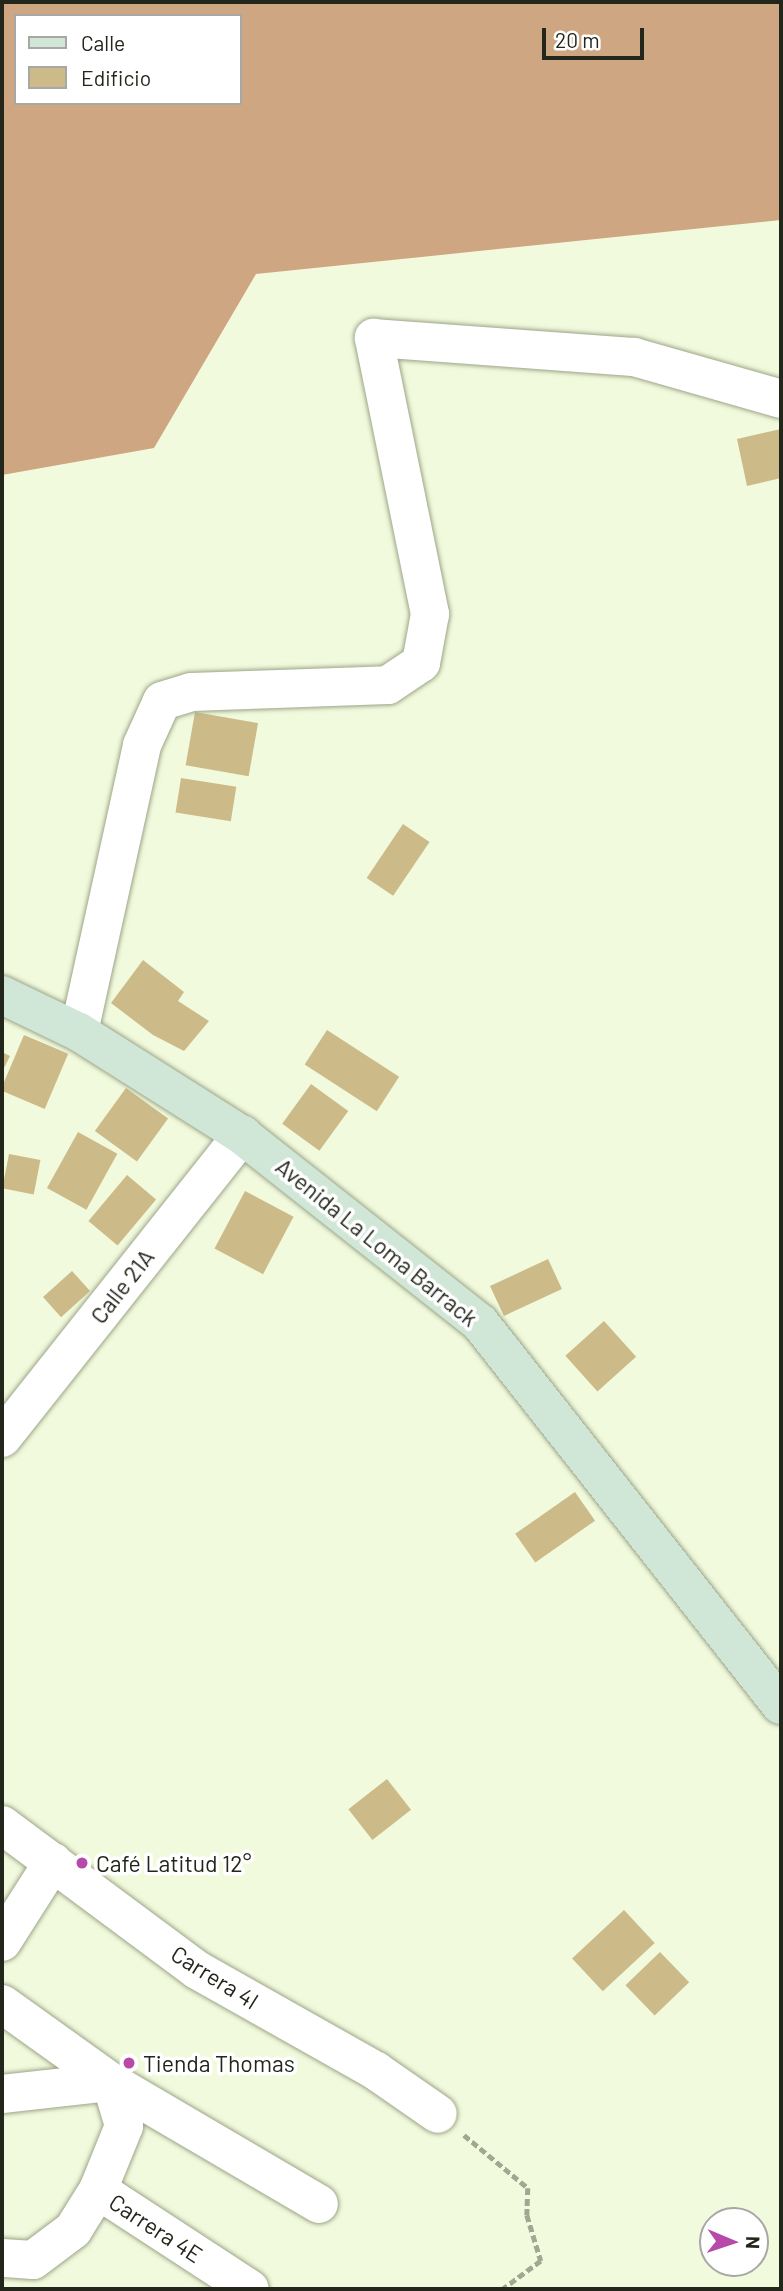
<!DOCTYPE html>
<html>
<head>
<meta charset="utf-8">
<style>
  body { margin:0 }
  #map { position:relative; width:783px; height:2291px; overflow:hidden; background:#f1fadc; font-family:Barlow,sans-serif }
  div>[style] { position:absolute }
  .forest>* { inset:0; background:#cfa682 }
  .building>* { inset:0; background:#ccbb89; transform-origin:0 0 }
  .path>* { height:4.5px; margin-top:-2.25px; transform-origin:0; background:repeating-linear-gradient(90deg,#a1a892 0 7px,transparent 0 10.5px) }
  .roads { filter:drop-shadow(0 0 2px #9da589) drop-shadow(0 0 2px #9da589) }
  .minor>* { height:38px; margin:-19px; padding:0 19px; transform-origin:19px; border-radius:19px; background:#fff }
  .secondary>* { height:38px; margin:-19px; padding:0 19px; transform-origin:19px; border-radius:19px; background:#d0e6d6 }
  .dots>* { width:19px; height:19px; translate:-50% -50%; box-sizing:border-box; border:4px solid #fff; border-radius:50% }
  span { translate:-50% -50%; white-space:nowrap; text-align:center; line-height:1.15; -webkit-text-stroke:7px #fff; paint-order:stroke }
  .street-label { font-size:23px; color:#22261b }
  .poi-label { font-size:23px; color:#22261b }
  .left { translate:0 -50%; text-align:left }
  .frame { position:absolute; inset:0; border:4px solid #22261b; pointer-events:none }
  .legend { position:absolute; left:14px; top:14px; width:228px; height:91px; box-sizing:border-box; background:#fff; border:2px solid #a7a8a4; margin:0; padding:9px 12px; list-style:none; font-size:21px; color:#22261b }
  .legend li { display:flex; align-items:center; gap:14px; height:35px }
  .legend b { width:35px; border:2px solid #a7a8a4 }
  .north { position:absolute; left:699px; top:2207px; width:70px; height:70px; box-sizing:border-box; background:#fff; border:2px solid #a7a8a4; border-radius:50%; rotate:92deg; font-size:19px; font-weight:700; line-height:28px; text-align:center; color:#22261b }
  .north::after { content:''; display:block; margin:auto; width:24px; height:32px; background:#b74aa9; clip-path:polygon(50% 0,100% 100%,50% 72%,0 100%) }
  .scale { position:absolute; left:542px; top:28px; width:102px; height:32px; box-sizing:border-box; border:4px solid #22261b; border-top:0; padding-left:9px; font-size:21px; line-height:24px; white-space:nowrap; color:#22261b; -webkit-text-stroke:5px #fff; paint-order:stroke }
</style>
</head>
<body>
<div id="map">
  <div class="forest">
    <i style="clip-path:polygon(evenodd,2px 2px,781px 2px,781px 220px,256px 274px,154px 448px,2px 475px,2px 2px,16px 16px,240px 16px,240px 103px,16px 103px,16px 16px)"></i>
  </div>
  <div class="building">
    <i style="clip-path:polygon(781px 429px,781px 478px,747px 486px,737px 439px)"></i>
    <i style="left:195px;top:712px;width:64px;height:54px;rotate:10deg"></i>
    <i style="left:181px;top:778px;width:56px;height:35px;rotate:9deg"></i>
    <i style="left:403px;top:824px;width:32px;height:65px;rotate:34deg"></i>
    <i style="clip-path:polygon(143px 960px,184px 992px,178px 1001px,209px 1021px,184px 1051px,153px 1035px,111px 1003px)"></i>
    <i style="left:327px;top:1030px;width:86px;height:41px;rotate:33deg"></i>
    <i style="left:24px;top:1035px;width:48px;height:60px;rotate:23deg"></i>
    <i style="clip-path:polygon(2px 1052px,10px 1056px,2px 1072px)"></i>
    <i style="left:311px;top:1084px;width:46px;height:49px;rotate:36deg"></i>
    <i style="left:126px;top:1088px;width:52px;height:53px;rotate:36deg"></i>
    <i style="left:78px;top:1132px;width:45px;height:64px;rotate:29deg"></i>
    <i style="left:9px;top:1154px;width:32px;height:35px;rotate:11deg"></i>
    <i style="left:127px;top:1175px;width:38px;height:60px;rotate:40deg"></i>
    <i style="left:245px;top:1191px;width:55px;height:65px;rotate:28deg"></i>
    <i style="left:548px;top:1259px;width:33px;height:64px;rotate:65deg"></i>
    <i style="left:72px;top:1271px;width:27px;height:39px;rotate:48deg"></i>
    <i style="left:604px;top:1321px;width:48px;height:52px;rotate:48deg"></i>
    <i style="left:575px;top:1492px;width:35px;height:73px;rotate:55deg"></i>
    <i style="left:387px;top:1779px;width:39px;height:49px;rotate:52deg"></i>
    <i style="left:624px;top:1910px;width:45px;height:71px;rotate:47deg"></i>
    <i style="left:660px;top:1952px;width:42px;height:48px;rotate:46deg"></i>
  </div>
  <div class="path">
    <i style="left:464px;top:2135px;width:83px;rotate:39.6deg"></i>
    <i style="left:528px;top:2188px;width:27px;rotate:92deg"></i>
    <i style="left:527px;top:2215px;width:48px;rotate:73.1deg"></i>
    <i style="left:541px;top:2261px;width:47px;rotate:143.6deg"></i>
  </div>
  <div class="roads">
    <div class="minor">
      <i style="left:79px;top:1032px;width:294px;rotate:-77.6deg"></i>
      <i style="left:142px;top:745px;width:48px;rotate:-65.6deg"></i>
      <i style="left:162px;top:701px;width:30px;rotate:-17deg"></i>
      <i style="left:191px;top:692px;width:197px;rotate:-2deg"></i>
      <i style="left:388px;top:685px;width:40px;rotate:-34deg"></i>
      <i style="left:421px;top:663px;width:50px;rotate:-79.6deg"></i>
      <i style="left:430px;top:614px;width:282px;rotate:-101.5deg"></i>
      <i style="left:374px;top:338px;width:261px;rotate:4.2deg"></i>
      <i style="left:634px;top:357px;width:153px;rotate:15.9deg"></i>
      <i style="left:2px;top:1438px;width:387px;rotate:-51.6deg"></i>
      <i style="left:2px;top:1825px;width:243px;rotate:36.6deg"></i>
      <i style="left:197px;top:1970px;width:206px;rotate:29.4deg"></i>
      <i style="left:376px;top:2071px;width:75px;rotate:34.7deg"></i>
      <i style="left:2px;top:1942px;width:95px;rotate:-57.5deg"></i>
      <i style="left:2px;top:2004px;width:134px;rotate:35.6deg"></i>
      <i style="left:111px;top:2082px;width:46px;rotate:73.5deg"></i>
      <i style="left:124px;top:2126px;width:69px;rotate:112.1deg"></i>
      <i style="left:98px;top:2190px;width:47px;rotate:122deg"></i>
      <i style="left:73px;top:2230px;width:50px;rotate:143.1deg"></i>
      <i style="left:33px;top:2260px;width:31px;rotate:-176deg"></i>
      <i style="left:2px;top:2094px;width:110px;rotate:-6.3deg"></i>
      <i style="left:111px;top:2082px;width:241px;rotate:30.4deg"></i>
      <i style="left:98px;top:2190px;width:181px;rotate:33.1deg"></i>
    </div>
    <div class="secondary">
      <i style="left:2px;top:995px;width:85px;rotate:25.7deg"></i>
      <i style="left:79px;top:1032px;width:193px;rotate:32.3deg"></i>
      <i style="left:242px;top:1135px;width:303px;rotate:38.3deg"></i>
      <i style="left:480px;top:1323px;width:486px;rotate:51.8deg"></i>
    </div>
  </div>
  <div class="dots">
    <i style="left:82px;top:1863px;background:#b74aa9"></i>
    <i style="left:129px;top:2063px;background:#b74aa9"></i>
  </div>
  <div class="street-label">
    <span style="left:377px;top:1242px;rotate:39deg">Avenida La Loma Barrack</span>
    <span style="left:122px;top:1286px;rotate:-52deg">Calle 21A</span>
    <span style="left:215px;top:1977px;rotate:32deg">Carrera 4I</span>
    <span style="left:156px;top:2228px;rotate:33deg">Carrera 4E</span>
  </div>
  <div class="poi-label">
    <span class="left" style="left:96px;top:1863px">Café Latitud 12°</span>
    <span class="left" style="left:143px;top:2063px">Tienda Thomas</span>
  </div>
  <div class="frame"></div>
  <ul class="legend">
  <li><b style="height:9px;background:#d0e6d6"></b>Calle</li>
  <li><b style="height:19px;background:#ccbb89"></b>Edificio</li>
  </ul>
  <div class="north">N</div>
  <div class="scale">20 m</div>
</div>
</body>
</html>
